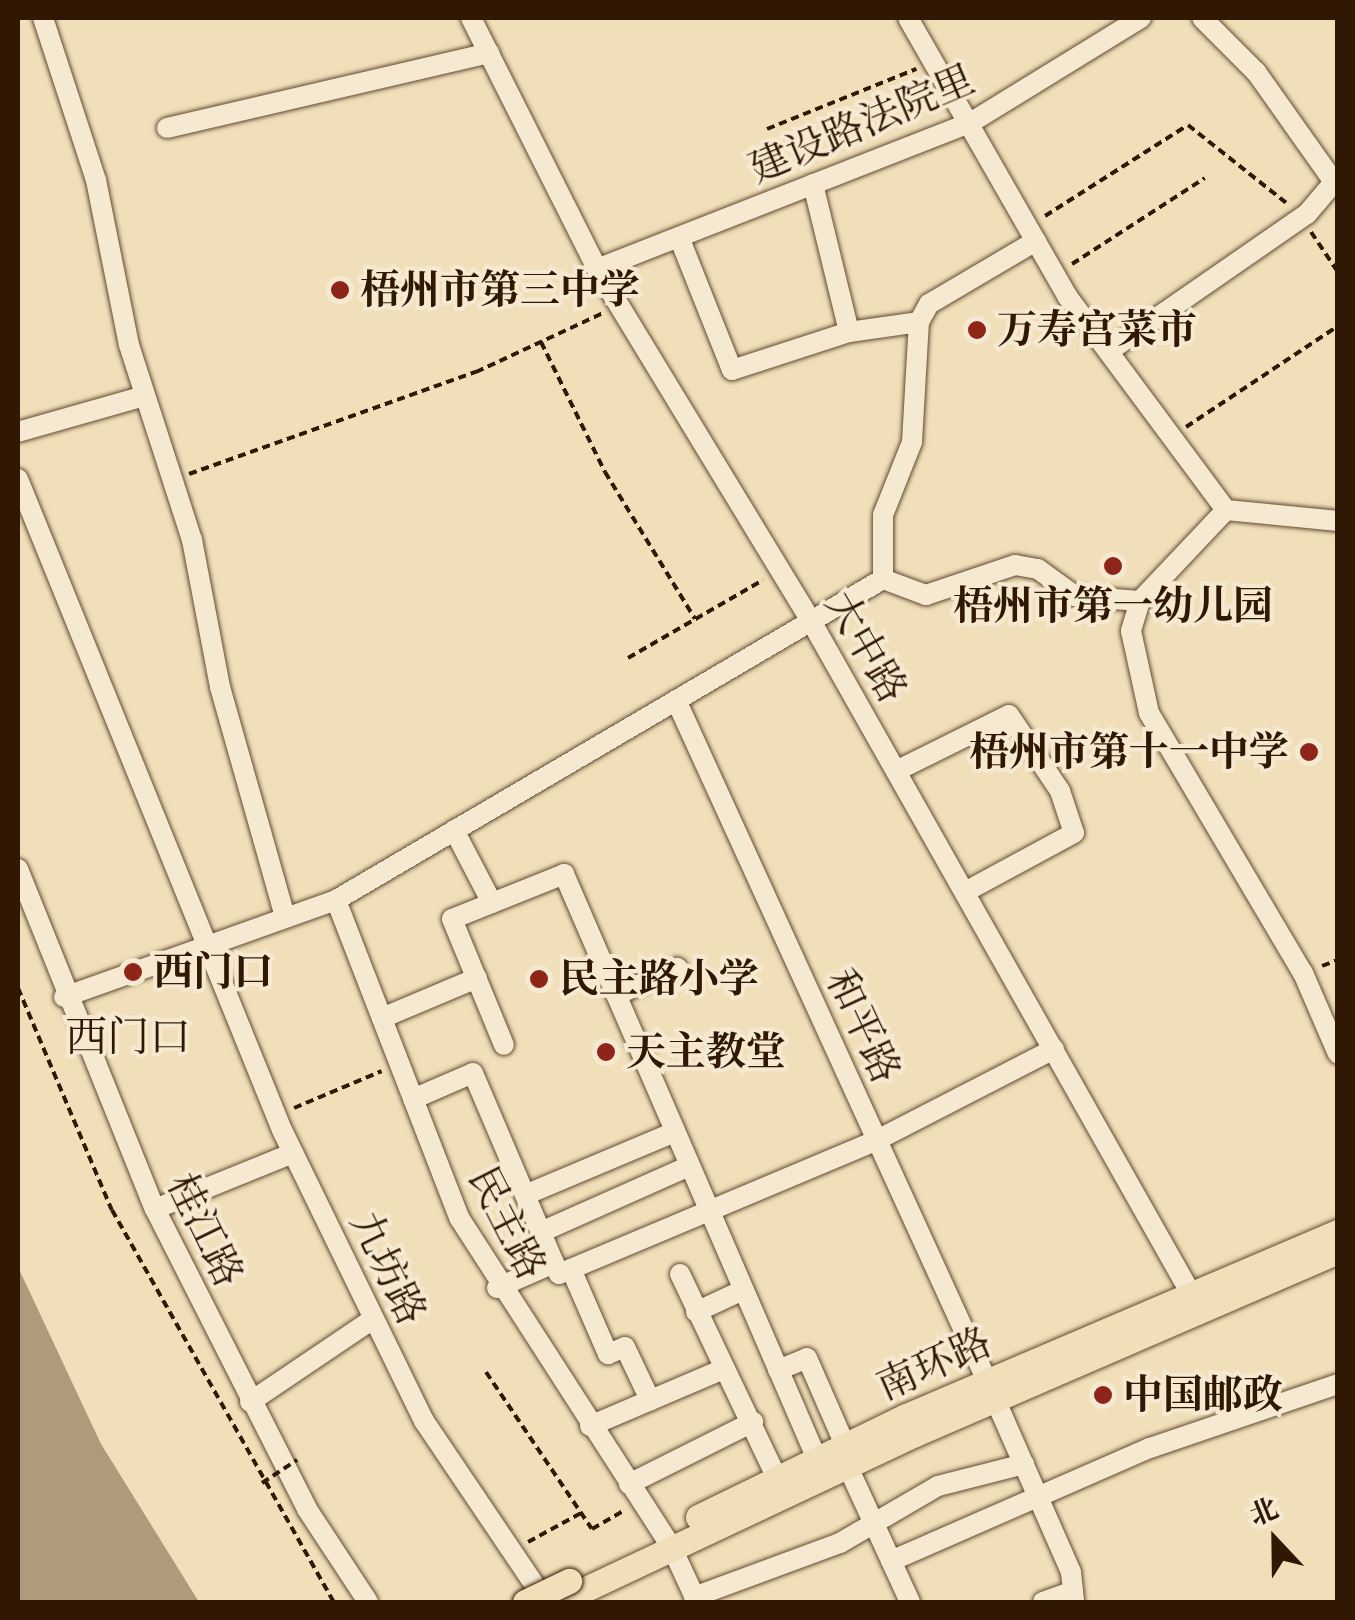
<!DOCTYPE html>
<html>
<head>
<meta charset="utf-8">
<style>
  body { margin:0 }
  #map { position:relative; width:1355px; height:1620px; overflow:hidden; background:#f0dfb8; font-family:"IM FELL Great Primer","Noto Serif SC",serif }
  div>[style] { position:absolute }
  .water>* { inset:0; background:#af9b7b }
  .path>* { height:4px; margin-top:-2px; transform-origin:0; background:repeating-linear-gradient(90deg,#311804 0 8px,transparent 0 13px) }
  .roads { filter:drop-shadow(0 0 2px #614a31) drop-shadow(0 0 2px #614a31) }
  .minor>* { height:20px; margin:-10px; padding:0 10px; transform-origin:10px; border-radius:10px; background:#f5ead1 }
  .major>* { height:25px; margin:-12.5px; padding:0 12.5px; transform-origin:12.5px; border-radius:12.5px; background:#f0dfb8 }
  .path-bridge>* { height:4px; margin-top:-2px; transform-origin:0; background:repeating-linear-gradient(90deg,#311804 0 8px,transparent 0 13px) }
  .bridges { filter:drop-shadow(0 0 2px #311804) drop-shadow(0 0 2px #311804) }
  .major-bridge>* { height:25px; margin:-12.5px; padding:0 12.5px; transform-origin:12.5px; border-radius:12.5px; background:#f0dfb8 }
  .dots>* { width:28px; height:28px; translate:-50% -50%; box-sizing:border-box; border:5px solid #f5ead1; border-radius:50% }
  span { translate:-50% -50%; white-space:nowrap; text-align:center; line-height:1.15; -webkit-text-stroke:8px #f5ead1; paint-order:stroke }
  .street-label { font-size:40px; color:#311804 }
  .poi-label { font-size:40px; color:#311804; font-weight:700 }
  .left { translate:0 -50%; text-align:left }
  .right { translate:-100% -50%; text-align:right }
  .neighbourhood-label { font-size:42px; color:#311804 }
  .frame { position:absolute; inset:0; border:20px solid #311804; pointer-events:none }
  .north { position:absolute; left:1225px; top:1490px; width:100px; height:100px; -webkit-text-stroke:8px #f5ead1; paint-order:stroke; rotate:338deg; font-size:28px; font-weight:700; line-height:40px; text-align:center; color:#311804 }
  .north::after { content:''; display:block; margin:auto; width:35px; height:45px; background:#311804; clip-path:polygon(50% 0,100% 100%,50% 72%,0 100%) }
</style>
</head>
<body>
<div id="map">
  <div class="water">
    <i style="clip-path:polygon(18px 1267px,101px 1444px,199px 1602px,18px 1602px)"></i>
  </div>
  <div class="path">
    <i style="left:767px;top:129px;width:161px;rotate:-21.9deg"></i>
    <i style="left:1045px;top:216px;width:169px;rotate:-32.5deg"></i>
    <i style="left:1188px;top:125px;width:129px;rotate:38.4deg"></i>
    <i style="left:1311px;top:232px;width:48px;rotate:56deg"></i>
    <i style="left:1072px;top:264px;width:158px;rotate:-32.9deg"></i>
    <i style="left:541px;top:342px;width:145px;rotate:63.8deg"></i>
    <i style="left:605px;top:472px;width:172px;rotate:58.5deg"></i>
    <i style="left:1186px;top:427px;width:182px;rotate:-33.6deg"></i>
    <i style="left:189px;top:474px;width:305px;rotate:-19.6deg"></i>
    <i style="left:476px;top:372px;width:140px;rotate:-24.9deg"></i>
    <i style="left:628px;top:658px;width:156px;rotate:-30deg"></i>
    <i style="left:1322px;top:966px;width:17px;rotate:-21deg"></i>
    <i style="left:18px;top:988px;width:241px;rotate:67.1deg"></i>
    <i style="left:112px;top:1210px;width:450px;rotate:60.5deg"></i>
    <i style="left:294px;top:1108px;width:95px;rotate:-22.8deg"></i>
    <i style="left:486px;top:1372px;width:189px;rotate:56deg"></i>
    <i style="left:592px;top:1529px;width:36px;rotate:-30deg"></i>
    <i style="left:528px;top:1542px;width:60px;rotate:-28.7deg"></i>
  </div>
  <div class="roads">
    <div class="minor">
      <i style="left:43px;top:18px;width:170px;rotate:71.9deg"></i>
      <i style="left:96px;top:180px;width:168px;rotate:78.7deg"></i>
      <i style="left:129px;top:345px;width:205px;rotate:72.1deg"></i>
      <i style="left:192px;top:540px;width:150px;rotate:79.2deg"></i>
      <i style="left:220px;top:687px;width:239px;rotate:74.2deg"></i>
      <i style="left:471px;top:18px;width:281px;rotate:63.3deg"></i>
      <i style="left:597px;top:269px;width:412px;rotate:58.7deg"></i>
      <i style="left:811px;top:621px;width:787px;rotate:60.54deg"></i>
      <i style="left:908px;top:18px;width:320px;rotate:60.2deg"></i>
      <i style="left:1067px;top:296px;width:267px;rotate:53.4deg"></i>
      <i style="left:167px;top:128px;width:331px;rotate:-13.1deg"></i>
      <i style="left:813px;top:184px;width:152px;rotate:76.3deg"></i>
      <i style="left:679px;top:237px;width:143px;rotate:68.3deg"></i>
      <i style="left:732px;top:370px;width:123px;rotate:-18deg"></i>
      <i style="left:849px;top:332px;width:71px;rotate:-8.1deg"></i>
      <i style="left:597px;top:269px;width:401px;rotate:-21.4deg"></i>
      <i style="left:970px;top:123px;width:201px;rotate:-31.6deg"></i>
      <i style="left:1109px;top:351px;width:241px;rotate:-34.7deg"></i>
      <i style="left:1307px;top:214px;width:42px;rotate:-49.8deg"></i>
      <i style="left:1334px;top:182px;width:135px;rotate:-125.3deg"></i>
      <i style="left:1256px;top:72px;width:76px;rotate:-135deg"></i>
      <i style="left:18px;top:432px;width:131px;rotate:-15.9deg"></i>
      <i style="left:18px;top:479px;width:702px;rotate:67.93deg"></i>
      <i style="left:282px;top:1130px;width:324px;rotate:64deg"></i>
      <i style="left:424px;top:1421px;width:218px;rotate:56deg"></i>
      <i style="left:1226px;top:510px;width:125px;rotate:133.4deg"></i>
      <i style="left:1140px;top:601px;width:31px;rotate:107deg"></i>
      <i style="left:1131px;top:631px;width:84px;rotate:77.6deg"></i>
      <i style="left:1149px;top:713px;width:302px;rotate:59.4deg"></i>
      <i style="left:1303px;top:973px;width:88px;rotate:66.6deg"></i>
      <i style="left:1226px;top:510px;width:113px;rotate:5.6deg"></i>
      <i style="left:883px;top:579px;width:64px;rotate:-90deg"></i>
      <i style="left:883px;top:515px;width:79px;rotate:-68.3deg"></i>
      <i style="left:912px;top:442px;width:120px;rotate:-86.7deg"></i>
      <i style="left:919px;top:322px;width:21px;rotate:-61deg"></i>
      <i style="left:929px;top:304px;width:124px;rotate:-30.5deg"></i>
      <i style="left:883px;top:579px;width:46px;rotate:20.4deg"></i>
      <i style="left:926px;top:595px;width:94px;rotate:-18.6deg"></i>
      <i style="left:1015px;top:565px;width:23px;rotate:10deg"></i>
      <i style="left:1038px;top:569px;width:46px;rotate:36.1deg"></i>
      <i style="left:1075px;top:596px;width:65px;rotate:4.4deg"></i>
      <i style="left:676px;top:700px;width:749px;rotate:65.45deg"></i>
      <i style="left:896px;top:771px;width:126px;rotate:-26.4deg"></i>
      <i style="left:1009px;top:715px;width:92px;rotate:56.1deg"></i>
      <i style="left:1060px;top:791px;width:44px;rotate:71.6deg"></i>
      <i style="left:1074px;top:833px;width:124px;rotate:151.6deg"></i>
      <i style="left:454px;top:830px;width:82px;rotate:62.5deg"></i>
      <i style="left:492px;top:903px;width:78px;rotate:-21.9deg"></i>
      <i style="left:564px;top:874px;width:637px;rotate:66.61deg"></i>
      <i style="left:18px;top:869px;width:367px;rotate:68.1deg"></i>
      <i style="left:155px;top:1209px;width:336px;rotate:63.1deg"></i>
      <i style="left:307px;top:1509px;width:111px;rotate:56.7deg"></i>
      <i style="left:336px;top:900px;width:342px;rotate:68.8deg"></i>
      <i style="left:460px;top:1219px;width:391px;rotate:57.2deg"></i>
      <i style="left:672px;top:1548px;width:60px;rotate:65.2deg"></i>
      <i style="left:492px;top:903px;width:43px;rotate:158.2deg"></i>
      <i style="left:452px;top:919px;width:136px;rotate:67.6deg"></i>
      <i style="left:616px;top:995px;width:67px;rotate:-23.9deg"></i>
      <i style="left:64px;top:997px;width:289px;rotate:-19.6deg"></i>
      <i style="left:336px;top:900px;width:634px;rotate:-30.41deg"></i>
      <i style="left:382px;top:1018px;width:103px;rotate:-22.8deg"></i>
      <i style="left:413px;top:1099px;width:65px;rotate:-23.4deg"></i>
      <i style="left:473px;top:1073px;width:207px;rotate:66.9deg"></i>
      <i style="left:525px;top:1195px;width:163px;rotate:-22.8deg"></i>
      <i style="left:155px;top:1209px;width:149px;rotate:-22.1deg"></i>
      <i style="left:541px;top:1232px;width:162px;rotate:-24deg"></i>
      <i style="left:571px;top:1269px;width:93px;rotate:66.5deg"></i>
      <i style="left:608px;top:1354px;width:18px;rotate:-22deg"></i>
      <i style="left:625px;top:1347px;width:59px;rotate:64.7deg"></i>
      <i style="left:680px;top:1274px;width:226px;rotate:64.6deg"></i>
      <i style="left:497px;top:1288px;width:62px;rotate:-23.7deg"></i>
      <i style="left:554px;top:1263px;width:12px;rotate:66deg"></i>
      <i style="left:559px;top:1274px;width:345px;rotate:-22.8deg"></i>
      <i style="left:877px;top:1140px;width:199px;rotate:-27.2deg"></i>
      <i style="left:696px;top:1312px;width:52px;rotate:-25.1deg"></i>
      <i style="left:778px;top:1370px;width:31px;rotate:-22deg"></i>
      <i style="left:807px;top:1358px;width:95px;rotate:66.4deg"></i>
      <i style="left:995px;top:1399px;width:189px;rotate:66.3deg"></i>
      <i style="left:1071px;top:1572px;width:30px;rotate:84deg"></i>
      <i style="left:250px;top:1402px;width:148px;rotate:-34deg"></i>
      <i style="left:590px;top:1426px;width:142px;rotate:-23.1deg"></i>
      <i style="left:847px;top:1465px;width:151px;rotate:65.3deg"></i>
      <i style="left:629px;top:1484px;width:139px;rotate:-26.6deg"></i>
      <i style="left:891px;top:1561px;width:283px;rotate:-23.6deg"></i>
      <i style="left:1150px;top:1448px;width:199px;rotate:-18.8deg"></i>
      <i style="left:694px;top:1597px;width:156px;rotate:-20.3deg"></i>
      <i style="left:840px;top:1543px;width:113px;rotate:-30.2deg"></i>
      <i style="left:938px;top:1486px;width:89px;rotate:-14.3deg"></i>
      <i style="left:1043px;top:1602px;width:32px;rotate:-20deg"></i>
    </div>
    <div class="major">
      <i style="left:698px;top:1517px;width:231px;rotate:-25.9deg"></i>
      <i style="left:906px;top:1416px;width:470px;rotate:-23.1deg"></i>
      <i style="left:558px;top:1602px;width:395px;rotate:-25.2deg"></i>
      <i style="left:915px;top:1434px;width:461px;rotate:-23.4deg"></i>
    </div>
  </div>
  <div class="path-bridge">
    <i style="left:262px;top:1483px;width:42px;rotate:-33.3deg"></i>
  </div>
  <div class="bridges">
    <div class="major-bridge">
      <i style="left:525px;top:1602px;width:49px;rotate:-25.5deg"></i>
    </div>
  </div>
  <div class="dots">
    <i style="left:340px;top:290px;background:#8f2418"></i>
    <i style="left:977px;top:330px;background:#8f2418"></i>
    <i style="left:1113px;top:566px;background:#8f2418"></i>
    <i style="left:1309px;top:752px;background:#8f2418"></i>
    <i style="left:133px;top:972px;background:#8f2418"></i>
    <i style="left:539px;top:979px;background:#8f2418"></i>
    <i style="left:606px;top:1052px;background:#8f2418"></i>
    <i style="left:1103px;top:1395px;background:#8f2418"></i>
  </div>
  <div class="street-label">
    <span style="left:862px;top:124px;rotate:-23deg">建设路法院里</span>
    <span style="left:866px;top:647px;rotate:60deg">大中路</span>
    <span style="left:863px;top:1026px;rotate:65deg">和平路</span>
    <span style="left:507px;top:1223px;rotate:63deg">民主路</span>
    <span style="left:205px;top:1230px;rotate:64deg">桂江路</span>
    <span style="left:388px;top:1268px;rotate:64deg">九坊路</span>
    <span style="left:934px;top:1364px;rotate:-24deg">南环路</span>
  </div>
  <div class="poi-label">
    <span class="left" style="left:360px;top:290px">梧州市第三中学</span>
    <span class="left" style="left:997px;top:330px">万寿宫菜市</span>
    <span style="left:1113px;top:606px">梧州市第一幼儿园</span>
    <span class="right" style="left:1289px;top:752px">梧州市第十一中学</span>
    <span class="left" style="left:153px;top:972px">西门口</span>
    <span class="left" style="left:559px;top:979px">民主路小学</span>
    <span class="left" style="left:626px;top:1052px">天主教堂</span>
    <span class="left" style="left:1123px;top:1395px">中国邮政</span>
  </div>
  <div class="neighbourhood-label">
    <span style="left:128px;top:1037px">西门口</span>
  </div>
  <div class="frame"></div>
  <div class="north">北</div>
</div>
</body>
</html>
